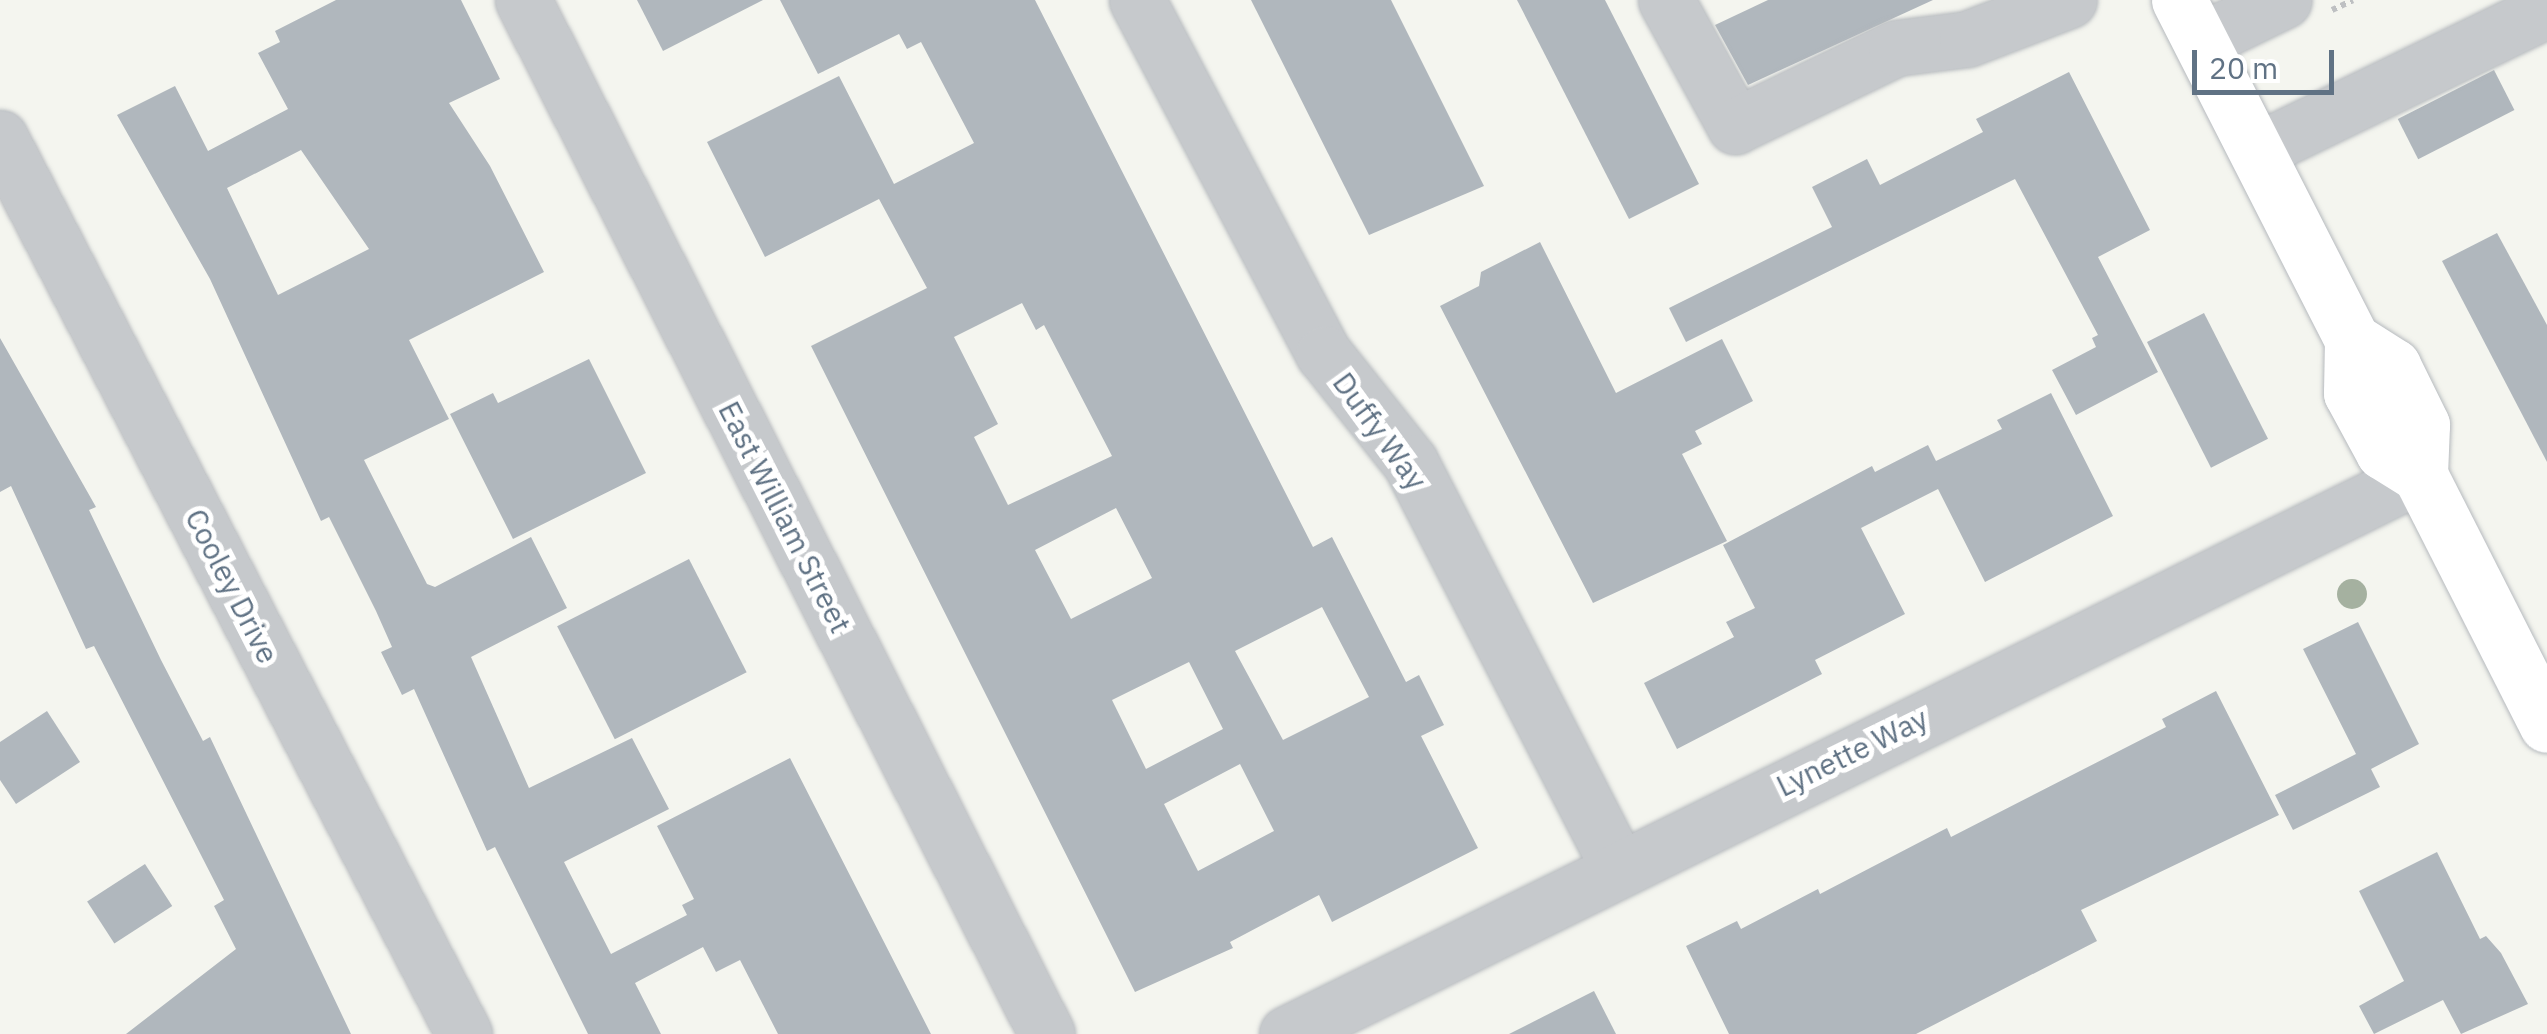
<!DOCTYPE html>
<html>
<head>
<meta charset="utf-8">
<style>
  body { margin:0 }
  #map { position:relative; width:2547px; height:1034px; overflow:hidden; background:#f4f5ef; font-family:"IBM Plex Sans",sans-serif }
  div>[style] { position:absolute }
  .building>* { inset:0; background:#b0b7bd; transform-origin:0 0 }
  .path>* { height:6px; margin-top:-3px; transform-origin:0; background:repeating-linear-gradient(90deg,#bec0c2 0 5px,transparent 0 10px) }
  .roads { filter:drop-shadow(0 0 2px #b6babe) drop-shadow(0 0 2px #b6babe) }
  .minor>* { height:55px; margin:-27.5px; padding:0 27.5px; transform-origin:27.5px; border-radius:27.5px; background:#c6c9cc }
  .major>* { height:55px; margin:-27.5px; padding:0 27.5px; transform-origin:27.5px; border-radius:27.5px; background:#fff }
  .trees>* { width:30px; height:30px; margin:-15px; border-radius:50%; background:#a5b1a0 }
  span { translate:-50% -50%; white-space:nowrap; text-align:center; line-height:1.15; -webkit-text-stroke:10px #fff; paint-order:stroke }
  .street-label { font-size:30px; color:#607284 }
  .scale { position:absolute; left:2192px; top:50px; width:142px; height:45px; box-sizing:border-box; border:5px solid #607284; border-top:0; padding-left:12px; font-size:30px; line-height:35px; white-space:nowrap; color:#607284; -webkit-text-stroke:8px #fff; paint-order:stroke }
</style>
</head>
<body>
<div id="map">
  <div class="building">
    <i style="clip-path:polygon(evenodd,336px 0,461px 0,500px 79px,449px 103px,490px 166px,544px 272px,409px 340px,449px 419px,364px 460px,427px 584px,435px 587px,531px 537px,567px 608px,471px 657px,529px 788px,632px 738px,669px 809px,564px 862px,611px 954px,687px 915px,682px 905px,694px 899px,657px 826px,790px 758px,931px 1034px,778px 1034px,740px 960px,716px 972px,703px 947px,635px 983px,661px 1034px,588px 1034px,495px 847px,487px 851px,414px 689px,402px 695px,381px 652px,392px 647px,376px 611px,329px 517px,321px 521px,210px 279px,117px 115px,175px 86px,208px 151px,288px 109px,258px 53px,280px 42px,275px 31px,336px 0,301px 150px,369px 249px,278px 295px,227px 188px,301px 150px)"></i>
    <i style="clip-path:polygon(637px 0,763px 0,663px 51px)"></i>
    <i style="clip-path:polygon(evenodd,780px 0,1035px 0,1313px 547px,1332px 537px,1406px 682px,1419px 675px,1444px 725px,1421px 736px,1478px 848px,1332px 922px,1319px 895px,1230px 942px,1233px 948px,1135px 992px,811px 346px,927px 288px,879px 199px,765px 257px,707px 142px,839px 76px,894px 184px,974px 143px,921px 42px,907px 49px,899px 34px,818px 74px,780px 0,1022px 303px,1036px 330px,1044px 325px,1112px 456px,1008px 505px,974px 437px,998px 424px,954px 337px,1022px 303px,780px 0,1116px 508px,1152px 578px,1071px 619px,1035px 550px,1116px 508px,780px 0,1322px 607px,1369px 697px,1283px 740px,1235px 651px,1322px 607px,780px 0,1189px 662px,1223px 729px,1146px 769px,1112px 700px,1189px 662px,780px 0,1240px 764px,1274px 831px,1198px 871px,1164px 804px,1240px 764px)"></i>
    <i style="clip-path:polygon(1251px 0,1391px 0,1484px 186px,1369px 235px)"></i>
    <i style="clip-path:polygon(1517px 0,1605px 0,1699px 184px,1629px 219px)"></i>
    <i style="clip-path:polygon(1768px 0,1933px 0,1748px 85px,1715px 25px)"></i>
    <i style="left:2494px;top:70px;width:45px;height:108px;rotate:63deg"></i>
    <i style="clip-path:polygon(2069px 72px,2150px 230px,2098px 257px,2158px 372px,2076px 415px,2052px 370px,2096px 347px,2092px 338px,2098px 335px,2015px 179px,1686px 342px,1669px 308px,1832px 227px,1812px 187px,1867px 159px,1880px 185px,1983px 132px,1976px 119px)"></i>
    <i style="clip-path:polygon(2497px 233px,2547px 325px,2547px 462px,2442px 261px)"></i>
    <i style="clip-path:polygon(1540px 242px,1616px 393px,1722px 339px,1753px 401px,1695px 431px,1702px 444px,1682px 454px,1727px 541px,1593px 603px,1440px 306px,1479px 286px,1481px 272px)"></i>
    <i style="left:2204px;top:313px;width:141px;height:64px;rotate:63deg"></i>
    <i style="clip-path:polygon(0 338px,96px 507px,89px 510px,161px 660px,203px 741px,210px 737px,351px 1034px,126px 1034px,236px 949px,214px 906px,224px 900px,94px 646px,86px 649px,11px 486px,0 492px)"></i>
    <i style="clip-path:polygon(589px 359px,646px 473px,513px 539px,450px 414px,493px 393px,498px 403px)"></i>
    <i style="clip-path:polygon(2051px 393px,2113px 516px,1985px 582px,1938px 489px,1861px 528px,1905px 614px,1815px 660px,1822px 674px,1677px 749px,1644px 683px,1734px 637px,1726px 622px,1755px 608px,1723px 545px,1872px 466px,1875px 472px,1928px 445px,1936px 461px,2002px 429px,1997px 420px)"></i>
    <i style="left:689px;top:559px;width:127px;height:148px;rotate:63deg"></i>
    <i style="clip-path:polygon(2358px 622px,2419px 744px,2371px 769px,2380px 787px,2293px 830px,2275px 795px,2356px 754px,2303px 649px)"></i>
    <i style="clip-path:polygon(2216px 691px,2279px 815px,2081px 910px,2097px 941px,1916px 1034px,1729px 1034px,1686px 946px,1737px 921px,1741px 929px,1818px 889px,1820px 894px,1947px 828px,1951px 837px,2166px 727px,2162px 719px)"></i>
    <i style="clip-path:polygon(47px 711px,80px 762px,16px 804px,0 780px,0 742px)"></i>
    <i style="clip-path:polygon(2437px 852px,2480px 939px,2486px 936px,2501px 953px,2528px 1004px,2461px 1034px,2443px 1000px,2374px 1034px,2359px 1006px,2404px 981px,2359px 891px)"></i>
    <i style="left:145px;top:864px;width:50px;height:69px;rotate:57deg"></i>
    <i style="clip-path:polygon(1594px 991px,1616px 1034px,1509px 1034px)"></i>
  </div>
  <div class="path">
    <i style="left:2332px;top:10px;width:23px;rotate:-25deg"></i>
  </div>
  <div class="roads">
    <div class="minor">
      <i style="left:523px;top:0;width:1159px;rotate:63.13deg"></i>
      <i style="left:1137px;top:0;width:400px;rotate:62.2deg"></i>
      <i style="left:1324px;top:354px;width:138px;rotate:51.5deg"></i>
      <i style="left:1410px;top:462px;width:454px;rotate:62.8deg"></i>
      <i style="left:1666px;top:0;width:144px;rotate:61.3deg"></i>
      <i style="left:1735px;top:126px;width:179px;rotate:-25.8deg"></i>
      <i style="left:1896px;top:48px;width:72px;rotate:-7.2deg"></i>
      <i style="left:1967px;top:39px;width:109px;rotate:-20.9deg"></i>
      <i style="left:2200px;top:41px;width:93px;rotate:-26deg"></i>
      <i style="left:0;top:138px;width:1009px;rotate:62.62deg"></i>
      <i style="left:2256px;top:151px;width:323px;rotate:-25.9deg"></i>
      <i style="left:1287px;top:1034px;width:1263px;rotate:-26.26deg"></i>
    </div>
    <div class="major">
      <i style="left:2179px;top:0;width:381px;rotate:63deg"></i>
      <i style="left:2352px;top:340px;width:53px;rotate:91.1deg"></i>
      <i style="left:2351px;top:393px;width:67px;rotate:61.5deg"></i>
      <i style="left:2383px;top:452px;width:44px;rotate:31.9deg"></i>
      <i style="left:2352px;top:340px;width:49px;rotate:32.4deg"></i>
      <i style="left:2393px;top:366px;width:66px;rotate:63.8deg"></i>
      <i style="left:2422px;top:425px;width:50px;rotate:92.3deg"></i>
      <i style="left:2420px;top:475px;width:280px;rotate:63.1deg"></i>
    </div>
  </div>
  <div class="trees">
    <i style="left:2352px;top:594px"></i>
  </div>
  <div class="street-label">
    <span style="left:1380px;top:431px;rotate:54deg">Duffy Way</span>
    <span style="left:785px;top:517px;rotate:63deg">East William Street</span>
    <span style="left:232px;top:586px;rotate:63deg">Cooley Drive</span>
    <span style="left:1852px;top:752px;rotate:-26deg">Lynette Way</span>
  </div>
  <div class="scale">20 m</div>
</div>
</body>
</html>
